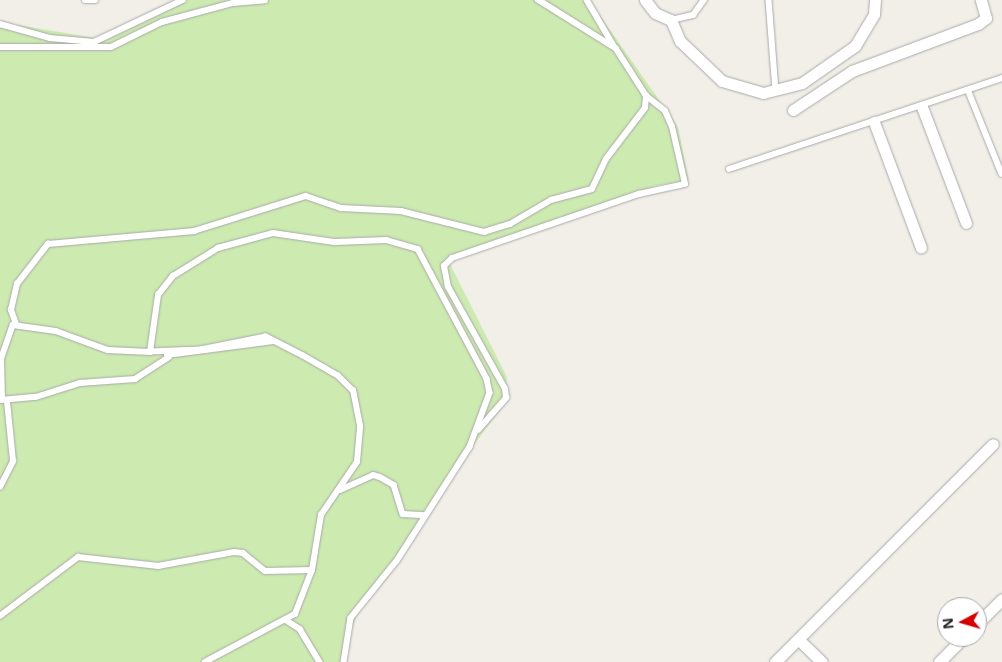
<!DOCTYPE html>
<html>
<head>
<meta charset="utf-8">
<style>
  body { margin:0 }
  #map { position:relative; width:1002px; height:662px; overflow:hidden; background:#f2efe9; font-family:"Open Sans",sans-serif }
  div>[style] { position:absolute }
  .grass>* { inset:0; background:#cdebb0 }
  .roads { filter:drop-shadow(0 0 1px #a9a9a9) drop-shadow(0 0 1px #a9a9a9) }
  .lane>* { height:5.5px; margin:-2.75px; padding:0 2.75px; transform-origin:2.75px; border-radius:2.75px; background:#fff }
  .street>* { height:11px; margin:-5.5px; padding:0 5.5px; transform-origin:5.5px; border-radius:5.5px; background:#fff }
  span { translate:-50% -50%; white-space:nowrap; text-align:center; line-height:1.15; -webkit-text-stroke:5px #fff; paint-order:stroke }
  .north { position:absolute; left:937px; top:597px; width:50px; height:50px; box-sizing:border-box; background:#fff; border:1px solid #a7a7a7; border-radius:50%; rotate:264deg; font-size:14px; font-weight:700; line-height:20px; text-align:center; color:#222 }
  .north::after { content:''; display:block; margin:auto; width:18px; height:22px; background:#d40000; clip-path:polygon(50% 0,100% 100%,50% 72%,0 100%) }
</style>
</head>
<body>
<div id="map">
  <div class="grass">
    <i style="clip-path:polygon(180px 0,589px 0,678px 127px,689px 180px,655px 186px,456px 257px,450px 264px,507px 377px,507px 401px,459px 464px,388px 578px,361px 606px,348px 638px,346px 662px,0 662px,0 22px,101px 39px)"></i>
  </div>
  <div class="roads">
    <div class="lane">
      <i style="left:85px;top:0;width:10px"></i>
      <i style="left:587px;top:0;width:53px;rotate:59.6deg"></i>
      <i style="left:769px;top:0;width:91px;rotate:85.6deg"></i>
      <i style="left:671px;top:20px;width:23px;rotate:-13deg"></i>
      <i style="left:693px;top:15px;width:19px;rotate:-54deg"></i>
      <i style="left:0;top:24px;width:52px;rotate:15.6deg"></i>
      <i style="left:50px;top:38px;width:44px;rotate:5.2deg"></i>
      <i style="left:94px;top:42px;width:98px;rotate:-25.3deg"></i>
      <i style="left:0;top:47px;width:111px"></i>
      <i style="left:111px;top:47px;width:57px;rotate:-26.1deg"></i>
      <i style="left:162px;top:22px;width:73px;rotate:-15deg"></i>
      <i style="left:233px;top:3px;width:32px;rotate:-5deg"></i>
      <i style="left:969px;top:92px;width:88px;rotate:68.1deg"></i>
      <i style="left:729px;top:169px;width:288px;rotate:-18.4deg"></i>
      <i style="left:16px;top:324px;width:15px;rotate:-110deg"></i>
      <i style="left:11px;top:310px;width:27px;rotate:-77deg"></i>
      <i style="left:17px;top:284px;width:51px;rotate:-52.2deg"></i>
      <i style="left:48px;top:244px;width:147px;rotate:-5.1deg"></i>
      <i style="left:194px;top:231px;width:117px;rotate:-17.4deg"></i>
      <i style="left:306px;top:196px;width:37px;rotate:19deg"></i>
      <i style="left:341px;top:208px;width:60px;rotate:2.9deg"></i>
      <i style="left:401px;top:211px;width:86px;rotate:14.2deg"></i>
      <i style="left:484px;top:232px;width:27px;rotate:-17deg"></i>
      <i style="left:510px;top:224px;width:48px;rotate:-30.3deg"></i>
      <i style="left:551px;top:200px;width:42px;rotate:-15deg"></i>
      <i style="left:592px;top:189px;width:33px;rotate:-65deg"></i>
      <i style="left:606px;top:159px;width:64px;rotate:-52.6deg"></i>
      <i style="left:645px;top:108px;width:12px;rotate:-85deg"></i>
      <i style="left:646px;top:96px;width:56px;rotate:-122.6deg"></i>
      <i style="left:616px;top:49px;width:92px;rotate:-147.9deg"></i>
      <i style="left:167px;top:355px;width:107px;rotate:-7.5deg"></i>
      <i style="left:0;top:400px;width:36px;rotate:-5deg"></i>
      <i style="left:36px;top:397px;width:46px;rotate:-17.7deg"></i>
      <i style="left:80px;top:383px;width:55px;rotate:-4.2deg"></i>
      <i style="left:135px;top:379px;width:40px;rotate:-32.9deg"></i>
      <i style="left:2px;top:400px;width:41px;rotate:-91.4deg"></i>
      <i style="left:1px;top:359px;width:36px;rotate:-71deg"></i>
      <i style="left:13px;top:325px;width:43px;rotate:7.9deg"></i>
      <i style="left:56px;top:331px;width:55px;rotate:20.1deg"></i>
      <i style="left:108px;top:350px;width:42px;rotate:2.7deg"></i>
      <i style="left:478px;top:430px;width:43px;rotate:-48.8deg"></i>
      <i style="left:506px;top:398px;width:9px;rotate:-96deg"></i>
      <i style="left:505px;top:389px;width:117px;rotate:-119.2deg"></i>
      <i style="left:448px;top:287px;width:21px;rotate:-101deg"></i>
      <i style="left:444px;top:266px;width:11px;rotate:-45deg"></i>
      <i style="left:452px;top:258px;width:198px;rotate:-18.9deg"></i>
      <i style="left:639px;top:194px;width:47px;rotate:-12.3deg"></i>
      <i style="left:685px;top:184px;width:58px;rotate:-102.8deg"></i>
      <i style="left:672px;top:127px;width:17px;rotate:-114deg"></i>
      <i style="left:665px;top:111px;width:24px;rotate:-142deg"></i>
      <i style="left:0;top:487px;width:29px;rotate:-63deg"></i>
      <i style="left:13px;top:461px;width:59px;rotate:-95.8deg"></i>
      <i style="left:340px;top:490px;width:36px;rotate:-24deg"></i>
      <i style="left:373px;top:475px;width:7px;rotate:16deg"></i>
      <i style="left:380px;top:477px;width:16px;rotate:30deg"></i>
      <i style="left:394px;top:485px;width:30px;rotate:73deg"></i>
      <i style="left:403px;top:514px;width:22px;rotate:3deg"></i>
      <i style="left:0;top:616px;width:98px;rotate:-37.1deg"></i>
      <i style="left:78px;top:557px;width:81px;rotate:6.4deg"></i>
      <i style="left:158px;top:566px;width:77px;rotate:-10.4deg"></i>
      <i style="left:234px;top:552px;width:9px;rotate:6deg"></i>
      <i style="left:243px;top:553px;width:28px;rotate:39deg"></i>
      <i style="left:265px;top:571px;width:47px;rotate:-1.2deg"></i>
      <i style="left:286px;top:620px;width:17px;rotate:33deg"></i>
      <i style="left:300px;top:629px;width:39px;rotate:59deg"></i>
      <i style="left:205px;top:662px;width:102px;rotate:-28.1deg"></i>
      <i style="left:295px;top:614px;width:47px;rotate:-68.9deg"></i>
      <i style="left:312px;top:570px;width:56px;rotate:-80.7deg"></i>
      <i style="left:321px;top:515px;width:64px;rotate:-55.8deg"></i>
      <i style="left:357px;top:462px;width:36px;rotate:-85deg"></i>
      <i style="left:360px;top:426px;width:36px;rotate:-101deg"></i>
      <i style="left:353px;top:391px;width:21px;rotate:-135deg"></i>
      <i style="left:338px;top:376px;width:40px;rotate:-150.3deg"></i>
      <i style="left:303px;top:356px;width:42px;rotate:-152.8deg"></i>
      <i style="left:266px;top:337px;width:66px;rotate:168.7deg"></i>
      <i style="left:201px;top:350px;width:51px;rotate:177.8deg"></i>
      <i style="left:150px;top:352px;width:58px;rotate:-82deg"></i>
      <i style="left:158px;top:295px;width:24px;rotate:-52deg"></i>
      <i style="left:173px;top:276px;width:53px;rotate:-31.9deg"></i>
      <i style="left:218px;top:248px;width:57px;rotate:-15.3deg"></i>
      <i style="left:273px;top:233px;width:63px;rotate:8.3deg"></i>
      <i style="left:335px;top:242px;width:51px;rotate:-2.2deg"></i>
      <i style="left:386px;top:240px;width:33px;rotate:16deg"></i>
      <i style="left:418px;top:249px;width:147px;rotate:62deg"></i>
      <i style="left:487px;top:379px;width:14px;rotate:78deg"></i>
      <i style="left:490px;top:393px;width:58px;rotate:110.3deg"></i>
      <i style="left:470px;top:447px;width:135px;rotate:122.6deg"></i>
      <i style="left:397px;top:561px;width:73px;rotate:128.9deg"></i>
      <i style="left:351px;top:618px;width:45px;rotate:99deg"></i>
    </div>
    <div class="street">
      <i style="left:645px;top:0;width:16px;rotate:52deg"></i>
      <i style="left:655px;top:13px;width:17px;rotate:24deg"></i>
      <i style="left:671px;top:20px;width:23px;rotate:67deg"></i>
      <i style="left:680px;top:41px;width:58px;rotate:43.6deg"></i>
      <i style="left:722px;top:81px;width:43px;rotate:16.3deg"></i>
      <i style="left:763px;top:93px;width:40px;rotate:-14.4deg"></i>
      <i style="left:802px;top:83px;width:65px;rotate:-34.9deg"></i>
      <i style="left:855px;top:46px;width:37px;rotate:-59deg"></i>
      <i style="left:874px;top:14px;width:14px;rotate:-86deg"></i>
      <i style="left:922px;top:107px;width:124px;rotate:69.2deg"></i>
      <i style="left:793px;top:110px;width:71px;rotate:-33.5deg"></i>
      <i style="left:852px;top:71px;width:134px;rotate:-20.5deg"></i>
      <i style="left:978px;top:24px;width:10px;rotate:-37deg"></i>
      <i style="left:986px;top:18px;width:19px;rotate:-106deg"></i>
      <i style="left:874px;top:122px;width:134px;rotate:69.5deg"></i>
      <i style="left:977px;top:624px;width:35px;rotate:-45deg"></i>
      <i style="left:798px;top:639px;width:33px;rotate:44deg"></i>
      <i style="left:775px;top:662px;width:308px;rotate:-45deg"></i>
      <i style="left:939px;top:662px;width:35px;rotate:-45deg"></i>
    </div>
  </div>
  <div class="north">N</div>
</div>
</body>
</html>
